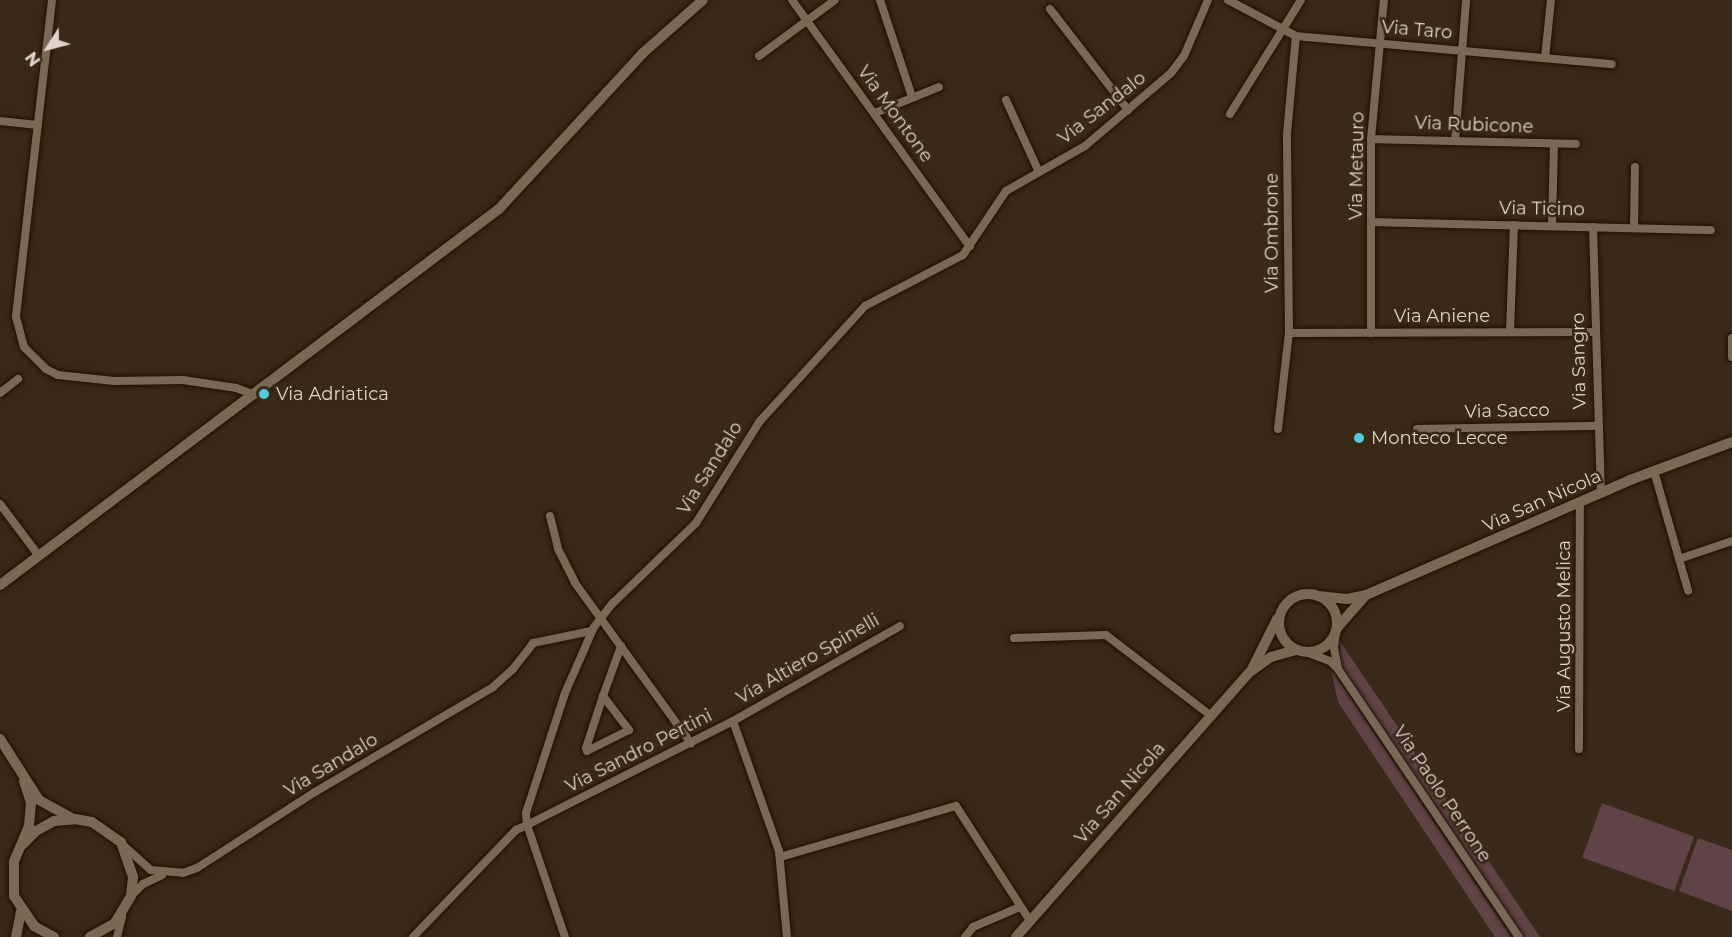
<!DOCTYPE html>
<html>
<head>
<meta charset="utf-8">
<style>
  body { margin:0 }
  #map { position:relative; width:1732px; height:937px; overflow:hidden; background:#392919; font-family:Montserrat,sans-serif }
  div>[style] { position:absolute }
  .green>* { inset:0; background:#604347; transform-origin:0 0 }
  .roads { filter:drop-shadow(0 0 2px #1f1103) drop-shadow(0 0 2px #1f1103) }
  .minor>* { height:8px; margin:-4px; padding:0 4px; transform-origin:4px; border-radius:4px; background:#7a6856 }
  .tertiary>* { height:10px; margin:-5px; padding:0 5px; transform-origin:5px; border-radius:5px; background:#7a6856 }
  .tertiary>.ring { margin:-5px; padding:0; box-sizing:content-box; background:none; border:10px solid #7a6856; border-radius:50% }
  .dots>* { width:16px; height:16px; translate:-50% -50%; box-sizing:border-box; border:3px solid #392919; border-radius:50% }
  span { translate:-50% -50%; white-space:nowrap; text-align:center; line-height:1.15; -webkit-text-stroke:5px #392919; paint-order:stroke }
  .street-label { font-size:18px; color:#ded4ca }
  .poi-label { font-size:18px; color:#ded4ca }
  .left { translate:0 -50%; text-align:left }
  .north { position:absolute; left:18px; top:18px; width:60px; height:60px; -webkit-text-stroke:4px #392919; paint-order:stroke; rotate:234deg; font-size:16px; font-weight:700; line-height:24px; text-align:center; color:#ded4ca }
  .north::after { content:''; display:block; margin:auto; width:21px; height:27px; background:#ded4ca; clip-path:polygon(50% 0,100% 100%,50% 72%,0 100%) }
</style>
</head>
<body>
<div id="map">
  <div class="green">
    <i style="clip-path:polygon(1339px 640px,1540px 937px,1524px 937px,1341px 668px)"></i>
    <i style="clip-path:polygon(1331px 669px,1511px 937px,1495px 937px,1338px 702px)"></i>
    <i style="left:1602px;top:803px;width:98px;height:58px;rotate:20deg"></i>
    <i style="clip-path:polygon(1698px 838px,1732px 850px,1732px 911px,1679px 891px)"></i>
  </div>
  <div class="roads">
    <div class="minor">
      <i style="left:52px;top:0;width:319px;rotate:96.5deg"></i>
      <i style="left:16px;top:317px;width:31px;rotate:75deg"></i>
      <i style="left:24px;top:347px;width:31px;rotate:45deg"></i>
      <i style="left:46px;top:369px;width:13px;rotate:27deg"></i>
      <i style="left:58px;top:375px;width:56px;rotate:6.1deg"></i>
      <i style="left:114px;top:381px;width:69px;rotate:-0.8deg"></i>
      <i style="left:183px;top:380px;width:54px;rotate:8.6deg"></i>
      <i style="left:236px;top:388px;width:20px;rotate:20deg"></i>
      <i style="left:792px;top:0;width:304px;rotate:54.2deg"></i>
      <i style="left:880px;top:0;width:102px;rotate:71.7deg"></i>
      <i style="left:1228px;top:0;width:77px;rotate:27.9deg"></i>
      <i style="left:1296px;top:36px;width:317px;rotate:5.1deg"></i>
      <i style="left:1050px;top:9px;width:128px;rotate:52.3deg"></i>
      <i style="left:759px;top:56px;width:94px;rotate:-36.4deg"></i>
      <i style="left:1545px;top:58px;width:58px;rotate:-84.1deg"></i>
      <i style="left:1006px;top:100px;width:79px;rotate:65.4deg"></i>
      <i style="left:875px;top:113px;width:69px;rotate:-22.1deg"></i>
      <i style="left:1230px;top:114px;width:134px;rotate:-58.1deg"></i>
      <i style="left:0;top:121px;width:38px;rotate:6deg"></i>
      <i style="left:1371px;top:139px;width:205px;rotate:1.4deg"></i>
      <i style="left:1455px;top:141px;width:141px;rotate:-85.5deg"></i>
      <i style="left:1373px;top:222px;width:338px;rotate:1.4deg"></i>
      <i style="left:1552px;top:225px;width:81px;rotate:-88.6deg"></i>
      <i style="left:1593px;top:227px;width:267px;rotate:88.3deg"></i>
      <i style="left:1634px;top:228px;width:61px;rotate:-89.1deg"></i>
      <i style="left:1510px;top:332px;width:107px;rotate:-87.9deg"></i>
      <i style="left:1289px;top:333px;width:306px;rotate:-0.2deg"></i>
      <i style="left:1371px;top:333px;width:194px;rotate:-90deg"></i>
      <i style="left:1371px;top:139px;width:140px;rotate:-84.7deg"></i>
      <i style="left:1732px;top:338px;width:19px;rotate:90deg"></i>
      <i style="left:0;top:393px;width:23px;rotate:-38deg"></i>
      <i style="left:1278px;top:429px;width:97px;rotate:-83.5deg"></i>
      <i style="left:1289px;top:333px;width:199px;rotate:-90.6deg"></i>
      <i style="left:1287px;top:134px;width:98px;rotate:-84.8deg"></i>
      <i style="left:1417px;top:429px;width:180px;rotate:-1deg"></i>
      <i style="left:1654px;top:471px;width:91px;rotate:74.1deg"></i>
      <i style="left:1679px;top:559px;width:56px;rotate:-18.8deg"></i>
      <i style="left:0;top:504px;width:65px;rotate:53.1deg"></i>
      <i style="left:550px;top:516px;width:34px;rotate:76deg"></i>
      <i style="left:558px;top:549px;width:38px;rotate:63deg"></i>
      <i style="left:575px;top:583px;width:198px;rotate:54.1deg"></i>
      <i style="left:1679px;top:559px;width:33px;rotate:74deg"></i>
      <i style="left:1336px;top:630px;width:18px;rotate:96deg"></i>
      <i style="left:1334px;top:648px;width:20px;rotate:79deg"></i>
      <i style="left:1014px;top:638px;width:92px;rotate:-1.9deg"></i>
      <i style="left:1106px;top:635px;width:133px;rotate:37.6deg"></i>
      <i style="left:1306px;top:652px;width:26px;rotate:21deg"></i>
      <i style="left:1330px;top:661px;width:11px;rotate:45deg"></i>
      <i style="left:1338px;top:669px;width:323px;rotate:56deg"></i>
      <i style="left:603px;top:696px;width:43px;rotate:52.6deg"></i>
      <i style="left:629px;top:730px;width:47px;rotate:153.4deg"></i>
      <i style="left:587px;top:751px;width:3px;rotate:-108deg"></i>
      <i style="left:586px;top:748px;width:55px;rotate:-71.9deg"></i>
      <i style="left:603px;top:696px;width:53px;rotate:-70.2deg"></i>
      <i style="left:733px;top:721px;width:192px;rotate:-29.6deg"></i>
      <i style="left:1579px;top:749px;width:246px;rotate:-89.8deg"></i>
      <i style="left:124px;top:846px;width:36px;rotate:42deg"></i>
      <i style="left:151px;top:870px;width:32px;rotate:5deg"></i>
      <i style="left:183px;top:873px;width:15px;rotate:-20deg"></i>
      <i style="left:197px;top:868px;width:140px;rotate:-32.8deg"></i>
      <i style="left:315px;top:792px;width:207px;rotate:-30.5deg"></i>
      <i style="left:493px;top:687px;width:27px;rotate:-42deg"></i>
      <i style="left:513px;top:669px;width:33px;rotate:-52deg"></i>
      <i style="left:533px;top:643px;width:59px;rotate:-11.7deg"></i>
      <i style="left:780px;top:857px;width:183px;rotate:-16.2deg"></i>
      <i style="left:956px;top:806px;width:137px;rotate:57.2deg"></i>
      <i style="left:131px;top:896px;width:17px;rotate:-45deg"></i>
      <i style="left:143px;top:884px;width:21px;rotate:-25deg"></i>
      <i style="left:117px;top:937px;width:21px;rotate:-76deg"></i>
      <i style="left:413px;top:937px;width:149px;rotate:-46.1deg"></i>
      <i style="left:516px;top:830px;width:12px;rotate:-24deg"></i>
      <i style="left:527px;top:825px;width:12px;rotate:-95deg"></i>
      <i style="left:526px;top:813px;width:126px;rotate:-72deg"></i>
      <i style="left:565px;top:693px;width:72px;rotate:-66.3deg"></i>
      <i style="left:594px;top:627px;width:31px;rotate:-52deg"></i>
      <i style="left:613px;top:603px;width:115px;rotate:-43.9deg"></i>
      <i style="left:696px;top:523px;width:120px;rotate:-57.9deg"></i>
      <i style="left:760px;top:421px;width:156px;rotate:-47.6deg"></i>
      <i style="left:865px;top:306px;width:110px;rotate:-27.5deg"></i>
      <i style="left:963px;top:255px;width:77px;rotate:-56.1deg"></i>
      <i style="left:1006px;top:191px;width:91px;rotate:-29.7deg"></i>
      <i style="left:1085px;top:146px;width:113px;rotate:-40.3deg"></i>
      <i style="left:1171px;top:73px;width:21px;rotate:-53deg"></i>
      <i style="left:1184px;top:56px;width:61px;rotate:-66.8deg"></i>
      <i style="left:565px;top:937px;width:118px;rotate:-108.7deg"></i>
      <i style="left:527px;top:825px;width:231px;rotate:-26.8deg"></i>
      <i style="left:733px;top:721px;width:138px;rotate:70.5deg"></i>
      <i style="left:779px;top:851px;width:86px;rotate:84.7deg"></i>
      <i style="left:965px;top:937px;width:13px;rotate:-51deg"></i>
      <i style="left:973px;top:927px;width:51px;rotate:-23.1deg"></i>
    </div>
    <div class="tertiary">
      <i style="left:0;top:585px;width:625px;rotate:-37deg"></i>
      <i style="left:499px;top:209px;width:212px;rotate:-47.3deg"></i>
      <i style="left:643px;top:53px;width:80px;rotate:-41.5deg"></i>
      <i class="ring" style="left:1279px;top:594px;width:48px;height:48px"></i>
      <i style="left:1318px;top:596px;width:29px;rotate:6deg"></i>
      <i style="left:1347px;top:599px;width:19px;rotate:-12deg"></i>
      <i style="left:1366px;top:595px;width:288px;rotate:-23.5deg"></i>
      <i style="left:1630px;top:480px;width:109px;rotate:-20.4deg"></i>
      <i style="left:1337px;top:628px;width:41px;rotate:-48.9deg"></i>
      <i style="left:1253px;top:667px;width:54px;rotate:-63.4deg"></i>
      <i style="left:0;top:739px;width:72px;rotate:57.4deg"></i>
      <i style="left:39px;top:800px;width:38px;rotate:29deg"></i>
      <i style="left:24px;top:781px;width:23px;rotate:72deg"></i>
      <i style="left:31px;top:803px;width:23px;rotate:95deg"></i>
      <i style="left:29px;top:826px;width:39px;rotate:113deg"></i>
      <i style="left:14px;top:862px;width:34px;rotate:90deg"></i>
      <i style="left:14px;top:896px;width:36px;rotate:56deg"></i>
      <i style="left:34px;top:926px;width:23px;rotate:29deg"></i>
      <i style="left:21px;top:846px;width:21px;rotate:-45deg"></i>
      <i style="left:36px;top:831px;width:21px;rotate:-29deg"></i>
      <i style="left:54px;top:821px;width:21px;rotate:-5deg"></i>
      <i style="left:75px;top:819px;width:17px;rotate:10deg"></i>
      <i style="left:92px;top:822px;width:35px;rotate:35deg"></i>
      <i style="left:121px;top:842px;width:37px;rotate:71deg"></i>
      <i style="left:133px;top:877px;width:19px;rotate:96deg"></i>
      <i style="left:131px;top:896px;width:31px;rotate:121deg"></i>
      <i style="left:115px;top:923px;width:29px;rotate:151deg"></i>
      <i style="left:16px;top:937px;width:26px;rotate:-79deg"></i>
      <i style="left:1016px;top:937px;width:354px;rotate:-48.6deg"></i>
      <i style="left:1250px;top:672px;width:26px;rotate:-36deg"></i>
      <i style="left:1271px;top:657px;width:26px;rotate:-16deg"></i>
    </div>
  </div>
  <div class="dots">
    <i style="left:264px;top:394px;background:#52cbd7"></i>
    <i style="left:1359px;top:438px;background:#52cbd7"></i>
  </div>
  <div class="street-label">
    <span style="left:1417px;top:30px;rotate:5deg">Via Taro</span>
    <span style="left:1102px;top:108px;rotate:-38deg">Via Sandalo</span>
    <span style="left:895px;top:114px;rotate:54deg">Via Montone</span>
    <span style="left:1474px;top:125px;rotate:2deg">Via Rubicone</span>
    <span style="left:1357px;top:166px;rotate:-89deg">Via Metauro</span>
    <span style="left:1542px;top:209px;rotate:1deg">Via Ticino</span>
    <span style="left:1272px;top:233px;rotate:-90deg">Via Ombrone</span>
    <span style="left:1442px;top:316px">Via Aniene</span>
    <span style="left:1579px;top:361px;rotate:-91deg">Via Sangro</span>
    <span style="left:1507px;top:411px;rotate:-1deg">Via Sacco</span>
    <span style="left:710px;top:468px;rotate:-58deg">Via Sandalo</span>
    <span style="left:1542px;top:501px;rotate:-24deg">Via San Nicola</span>
    <span style="left:1564px;top:626px;rotate:-90deg">Via Augusto Melica</span>
    <span style="left:808px;top:659px;rotate:-30deg">Via Altiero Spinelli</span>
    <span style="left:639px;top:751px;rotate:-27deg">Via Sandro Pertini</span>
    <span style="left:331px;top:765px;rotate:-31deg">Via Sandalo</span>
    <span style="left:1120px;top:793px;rotate:-49deg">Via San Nicola</span>
    <span style="left:1442px;top:794px;rotate:56deg">Via Paolo Perrone</span>
  </div>
  <div class="poi-label">
    <span class="left" style="left:276px;top:394px">Via Adriatica</span>
    <span class="left" style="left:1371px;top:438px">Monteco Lecce</span>
  </div>
  <div class="north">N</div>
</div>
</body>
</html>
